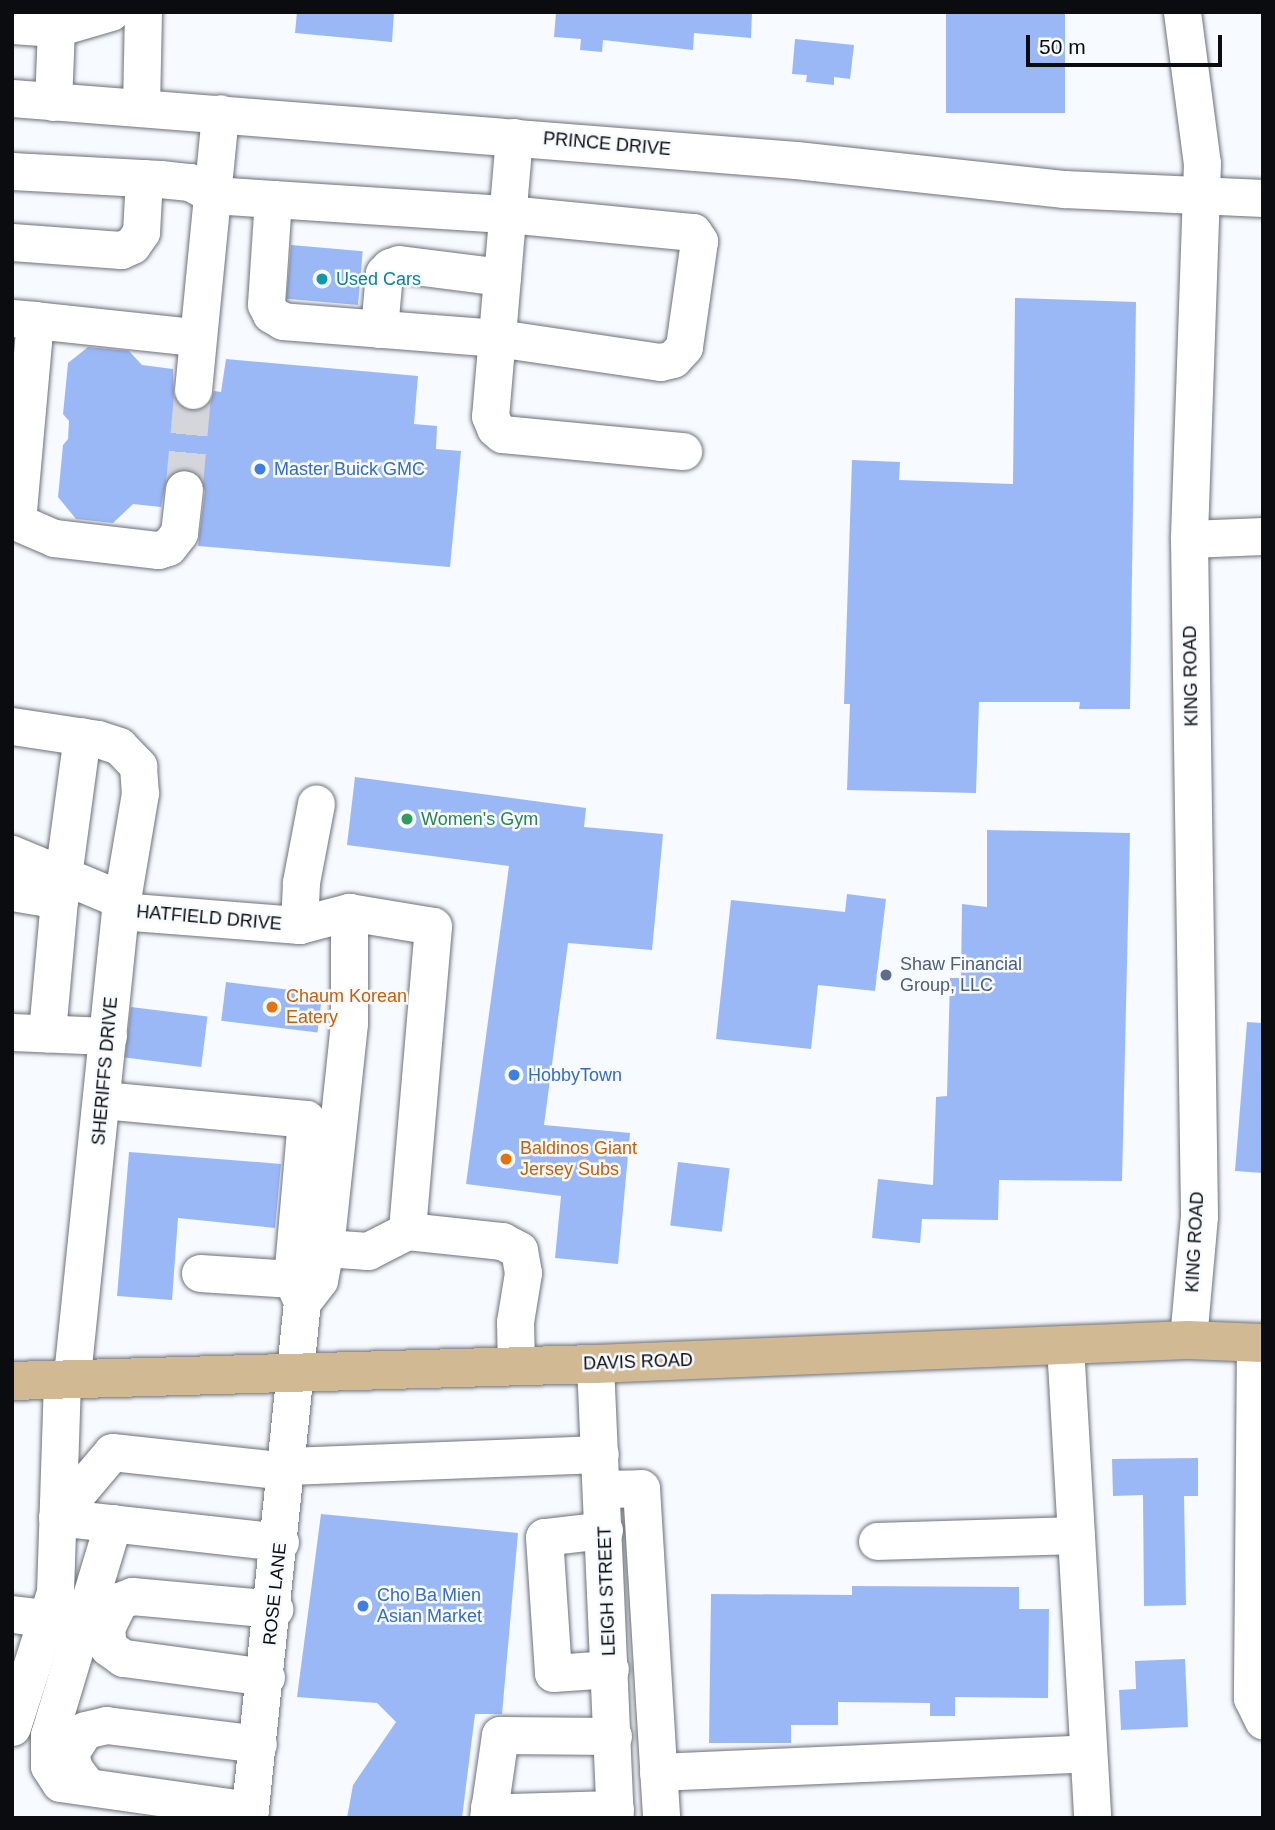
<!DOCTYPE html>
<html>
<head>
<meta charset="utf-8">
<style>
  body { margin:0 }
  #map { position:relative; width:1275px; height:1830px; overflow:hidden; background:#f7faff; font-family:Arial,sans-serif }
  div>[style] { position:absolute }
  .building>* { inset:0; background:#9bb8f6; transform-origin:0 0 }
  .minor-tunnel>* { height:37px; margin-top:-18.5px; transform-origin:0; background:repeating-linear-gradient(90deg,#d4d6db 0 37px,transparent 0 55px) }
  .roads { filter:drop-shadow(0 0 2px #6e7179) drop-shadow(0 0 2px #6e7179) }
  .minor>* { height:37px; margin:-18.5px; padding:0 18.5px; transform-origin:18.5px; border-radius:18.5px; background:#fff }
  .major>* { height:38px; margin:-19px; padding:0 19px; transform-origin:19px; border-radius:19px; background:#d0b993 }
  .dots>* { width:19px; height:19px; translate:-50% -50%; box-sizing:border-box; border:4px solid #f7faff; border-radius:50% }
  span { translate:-50% -50%; white-space:nowrap; text-align:center; line-height:1.15; -webkit-text-stroke:5px #f7faff; paint-order:stroke }
  .street-label { font-size:18px; color:#0b0c0f }
  .culture-label { font-size:18px; color:#0d838f }
  .left { translate:0 -50%; text-align:left }
  .shop-label { font-size:18px; color:#366cbe }
  .leisure-label { font-size:18px; color:#27864d }
  .service-label { font-size:18px; color:#4e5e75 }
  .food-label { font-size:18px; color:#c56008 }
  .frame { position:absolute; inset:0; border:14px solid #0b0c0f; pointer-events:none }
  .scale { position:absolute; left:1026px; top:35px; width:196px; height:32px; box-sizing:border-box; border:4px solid #0b0c0f; border-top:0; padding-left:9px; font-size:21px; line-height:24px; white-space:nowrap; color:#0b0c0f; -webkit-text-stroke:5px #f7faff; paint-order:stroke }
</style>
</head>
<body>
<div id="map">
  <div class="building">
    <i style="clip-path:polygon(297px 12px,394px 12px,392px 42px,295px 33px)"></i>
    <i style="clip-path:polygon(556px 12px,752px 12px,751px 38px,694px 33px,693px 50px,603px 40px,602px 52px,580px 50px,581px 39px,554px 37px)"></i>
    <i style="left:946px;top:12px;width:119px;height:101px"></i>
    <i style="clip-path:polygon(795px 39px,854px 45px,850px 79px,834px 77px,834px 85px,806px 82px,807px 75px,792px 74px)"></i>
    <i style="left:291px;top:245px;width:72px;height:54px;rotate:5deg"></i>
    <i style="clip-path:polygon(1015px 298px,1136px 302px,1130px 709px,1079px 709px,1080px 702px,979px 702px,976px 793px,847px 790px,850px 704px,844px 704px,852px 460px,900px 462px,899px 480px,1013px 484px)"></i>
    <i style="clip-path:polygon(88px 347px,129px 351px,142px 365px,173px 369px,174px 398px,192px 411px,210px 403px,214px 391px,221px 392px,226px 359px,418px 376px,414px 424px,437px 426px,436px 449px,461px 451px,450px 567px,198px 546px,205px 491px,197px 473px,187px 468px,167px 477px,161px 507px,133px 504px,113px 523px,76px 519px,58px 497px,63px 445px,68px 439px,69px 421px,63px 414px,68px 363px)"></i>
    <i style="clip-path:polygon(355px 777px,586px 808px,584px 827px,663px 834px,652px 950px,568px 943px,544px 1125px,630px 1133px,618px 1264px,555px 1258px,561px 1196px,466px 1184px,509px 866px,347px 845px)"></i>
    <i style="clip-path:polygon(987px 830px,1130px 833px,1122px 1181px,999px 1180px,998px 1220px,922px 1219px,920px 1243px,872px 1238px,878px 1179px,933px 1185px,936px 1097px,947px 1096px,950px 978px,961px 978px,962px 904px,987px 907px)"></i>
    <i style="clip-path:polygon(847px 894px,886px 899px,875px 991px,818px 985px,811px 1049px,716px 1039px,731px 900px,845px 912px)"></i>
    <i style="left:226px;top:982px;width:97px;height:39px;rotate:7deg"></i>
    <i style="left:131px;top:1007px;width:77px;height:51px;rotate:7deg"></i>
    <i style="clip-path:polygon(1247px 1022px,1263px 1023px,1263px 1173px,1235px 1171px)"></i>
    <i style="clip-path:polygon(129px 1152px,281px 1164px,275px 1228px,178px 1218px,172px 1300px,117px 1296px)"></i>
    <i style="left:678px;top:1162px;width:52px;height:64px;rotate:7deg"></i>
    <i style="clip-path:polygon(1198px 1458px,1198px 1496px,1184px 1496px,1186px 1605px,1144px 1606px,1143px 1495px,1113px 1496px,1112px 1459px)"></i>
    <i style="clip-path:polygon(321px 1514px,518px 1533px,502px 1714px,475px 1714px,462px 1818px,347px 1818px,353px 1785px,396px 1722px,377px 1703px,297px 1697px)"></i>
    <i style="clip-path:polygon(852px 1586px,1019px 1587px,1019px 1609px,1049px 1609px,1048px 1698px,955px 1697px,955px 1716px,930px 1716px,930px 1703px,838px 1702px,838px 1725px,791px 1725px,791px 1743px,709px 1743px,711px 1594px,852px 1595px)"></i>
    <i style="clip-path:polygon(1185px 1659px,1188px 1727px,1121px 1730px,1119px 1690px,1136px 1689px,1135px 1661px)"></i>
  </div>
  <div class="minor-tunnel">
    <i style="left:184px;top:489px;width:99px;rotate:-84.8deg"></i>
  </div>
  <div class="roads">
    <div class="minor">
      <i style="left:1182px;top:12px;width:152px;rotate:82.5deg"></i>
      <i style="left:1202px;top:163px;width:376px;rotate:92deg"></i>
      <i style="left:1189px;top:539px;width:677px;rotate:89.15deg"></i>
      <i style="left:1199px;top:1216px;width:124px;rotate:95.1deg"></i>
      <i style="left:12px;top:25px;width:44px;rotate:3.9deg"></i>
      <i style="left:56px;top:28px;width:74px;rotate:92.3deg"></i>
      <i style="left:56px;top:28px;width:57px;rotate:-16.2deg"></i>
      <i style="left:12px;top:98px;width:786px;rotate:4.52deg"></i>
      <i style="left:796px;top:160px;width:270px;rotate:6.2deg"></i>
      <i style="left:1064px;top:189px;width:199px;rotate:2.6deg"></i>
      <i style="left:141px;top:107px;width:95px;rotate:-88.8deg"></i>
      <i style="left:514px;top:137px;width:280px;rotate:94.9deg"></i>
      <i style="left:490px;top:416px;width:13px;rotate:67deg"></i>
      <i style="left:495px;top:428px;width:9px;rotate:41deg"></i>
      <i style="left:502px;top:434px;width:182px;rotate:5.4deg"></i>
      <i style="left:12px;top:171px;width:148px;rotate:3.1deg"></i>
      <i style="left:160px;top:179px;width:30px;rotate:6deg"></i>
      <i style="left:190px;top:182px;width:26px;rotate:29deg"></i>
      <i style="left:213px;top:195px;width:60px;rotate:3.8deg"></i>
      <i style="left:273px;top:199px;width:235px;rotate:3.7deg"></i>
      <i style="left:508px;top:214px;width:186px;rotate:5.6deg"></i>
      <i style="left:693px;top:232px;width:11px;rotate:56deg"></i>
      <i style="left:699px;top:241px;width:107px;rotate:98.1deg"></i>
      <i style="left:684px;top:347px;width:16px;rotate:133deg"></i>
      <i style="left:673px;top:359px;width:13px;rotate:167deg"></i>
      <i style="left:660px;top:362px;width:165px;rotate:-171.6deg"></i>
      <i style="left:497px;top:338px;width:215px;rotate:-175.5deg"></i>
      <i style="left:283px;top:321px;width:14px;rotate:-150deg"></i>
      <i style="left:271px;top:314px;width:11px;rotate:-117deg"></i>
      <i style="left:266px;top:304px;width:105px;rotate:-86.2deg"></i>
      <i style="left:12px;top:242px;width:109px;rotate:4.2deg"></i>
      <i style="left:121px;top:250px;width:12px;rotate:-24deg"></i>
      <i style="left:132px;top:245px;width:16px;rotate:-55deg"></i>
      <i style="left:141px;top:232px;width:54px;rotate:-86.8deg"></i>
      <i style="left:12px;top:318px;width:23px;rotate:5deg"></i>
      <i style="left:35px;top:320px;width:203px;rotate:95.1deg"></i>
      <i style="left:17px;top:522px;width:5px;rotate:-169deg"></i>
      <i style="left:35px;top:320px;width:161px;rotate:6.1deg"></i>
      <i style="left:379px;top:329px;width:56px;rotate:-84.9deg"></i>
      <i style="left:384px;top:273px;width:8px;rotate:-45deg"></i>
      <i style="left:390px;top:267px;width:9px;rotate:-18deg"></i>
      <i style="left:399px;top:264px;width:104px;rotate:7.2deg"></i>
      <i style="left:193px;top:390px;width:278px;rotate:-84.4deg"></i>
      <i style="left:17px;top:522px;width:40px;rotate:23.4deg"></i>
      <i style="left:54px;top:538px;width:105px;rotate:6.6deg"></i>
      <i style="left:158px;top:550px;width:10px;rotate:-17deg"></i>
      <i style="left:168px;top:547px;width:18px;rotate:-52deg"></i>
      <i style="left:179px;top:533px;width:44px;rotate:-83.5deg"></i>
      <i style="left:1189px;top:539px;width:74px;rotate:-2.3deg"></i>
      <i style="left:12px;top:726px;width:87px;rotate:8.6deg"></i>
      <i style="left:98px;top:739px;width:22px;rotate:18deg"></i>
      <i style="left:119px;top:746px;width:28px;rotate:46deg"></i>
      <i style="left:138px;top:766px;width:27px;rotate:86deg"></i>
      <i style="left:140px;top:793px;width:120px;rotate:99.6deg"></i>
      <i style="left:120px;top:911px;width:467px;rotate:95.9deg"></i>
      <i style="left:12px;top:854px;width:119px;rotate:22.7deg"></i>
      <i style="left:63px;top:876px;width:141px;rotate:-82.3deg"></i>
      <i style="left:12px;top:892px;width:48px;rotate:9.7deg"></i>
      <i style="left:59px;top:900px;width:134px;rotate:95.2deg"></i>
      <i style="left:120px;top:911px;width:180px;rotate:4.5deg"></i>
      <i style="left:299px;top:925px;width:52px;rotate:-14.6deg"></i>
      <i style="left:299px;top:925px;width:43px;rotate:-87.3deg"></i>
      <i style="left:301px;top:882px;width:80px;rotate:-79.2deg"></i>
      <i style="left:12px;top:1032px;width:96px;rotate:2.4deg"></i>
      <i style="left:102px;top:1100px;width:205px;rotate:5.3deg"></i>
      <i style="left:306px;top:1119px;width:161px;rotate:95deg"></i>
      <i style="left:407px;top:1231px;width:96px;rotate:6deg"></i>
      <i style="left:502px;top:1241px;width:19px;rotate:28deg"></i>
      <i style="left:519px;top:1250px;width:23px;rotate:80deg"></i>
      <i style="left:523px;top:1273px;width:50px;rotate:99.3deg"></i>
      <i style="left:515px;top:1322px;width:44px;rotate:88.7deg"></i>
      <i style="left:200px;top:1273px;width:92px;rotate:3.7deg"></i>
      <i style="left:292px;top:1279px;width:24px;rotate:66deg"></i>
      <i style="left:1255px;top:1343px;width:355px;rotate:90.5deg"></i>
      <i style="left:1252px;top:1698px;width:25px;rotate:64deg"></i>
      <i style="left:1065px;top:1345px;width:474px;rotate:86.7deg"></i>
      <i style="left:595px;top:1364px;width:454px;rotate:87.5deg"></i>
      <i style="left:288px;top:1466px;width:312px;rotate:-2.2deg"></i>
      <i style="left:602px;top:1489px;width:39px;rotate:-1deg"></i>
      <i style="left:641px;top:1488px;width:331px;rotate:86.5deg"></i>
      <i style="left:113px;top:1523px;width:221px;rotate:106.8deg"></i>
      <i style="left:49px;top:1735px;width:31px;rotate:90deg"></i>
      <i style="left:49px;top:1766px;width:20px;rotate:57deg"></i>
      <i style="left:60px;top:1783px;width:192px;rotate:8.1deg"></i>
      <i style="left:604px;top:1530px;width:60px;rotate:173.3deg"></i>
      <i style="left:544px;top:1537px;width:136px;rotate:86.2deg"></i>
      <i style="left:553px;top:1673px;width:57px;rotate:-4deg"></i>
      <i style="left:877px;top:1541px;width:199px;rotate:-1.7deg"></i>
      <i style="left:280px;top:1542px;width:224px;rotate:-173.6deg"></i>
      <i style="left:57px;top:1517px;width:85px;rotate:-49.8deg"></i>
      <i style="left:112px;top:1452px;width:176px;rotate:6.2deg"></i>
      <i style="left:12px;top:1614px;width:34px;rotate:7deg"></i>
      <i style="left:266px;top:1677px;width:144px;rotate:-172.4deg"></i>
      <i style="left:123px;top:1658px;width:19px;rotate:-144deg"></i>
      <i style="left:108px;top:1647px;width:19px;rotate:-96deg"></i>
      <i style="left:106px;top:1628px;width:30px;rotate:-64deg"></i>
      <i style="left:119px;top:1601px;width:14px;rotate:-21deg"></i>
      <i style="left:132px;top:1596px;width:143px;rotate:5.2deg"></i>
      <i style="left:12px;top:1727px;width:142px;rotate:-72.3deg"></i>
      <i style="left:55px;top:1592px;width:215px;rotate:-88.1deg"></i>
      <i style="left:658px;top:1772px;width:430px;rotate:-2.5deg"></i>
      <i style="left:87px;top:1786px;width:21px;rotate:-127deg"></i>
      <i style="left:74px;top:1769px;width:16px;rotate:-104deg"></i>
      <i style="left:70px;top:1753px;width:27px;rotate:-57deg"></i>
      <i style="left:85px;top:1730px;width:22px;rotate:-13deg"></i>
      <i style="left:106px;top:1725px;width:153px;rotate:7.1deg"></i>
      <i style="left:489px;top:1807px;width:21px;rotate:14deg"></i>
      <i style="left:509px;top:1812px;width:106px;rotate:-1.6deg"></i>
      <i style="left:249px;top:1818px;width:519px;rotate:-84.14deg"></i>
      <i style="left:302px;top:1302px;width:28px;rotate:-52deg"></i>
      <i style="left:319px;top:1280px;width:33px;rotate:-79deg"></i>
      <i style="left:325px;top:1248px;width:226px;rotate:-83.9deg"></i>
      <i style="left:349px;top:1023px;width:111px;rotate:-90deg"></i>
      <i style="left:349px;top:912px;width:85px;rotate:9.5deg"></i>
      <i style="left:433px;top:926px;width:306px;rotate:94.9deg"></i>
      <i style="left:407px;top:1231px;width:44px;rotate:152.9deg"></i>
      <i style="left:368px;top:1251px;width:43px;rotate:-176deg"></i>
      <i style="left:488px;top:1818px;width:84px;rotate:-81.8deg"></i>
      <i style="left:500px;top:1735px;width:113px;rotate:0.5deg"></i>
    </div>
    <div class="major">
      <i style="left:12px;top:1381px;width:583px;rotate:-1.67deg"></i>
      <i style="left:595px;top:1364px;width:593px;rotate:-2.32deg"></i>
      <i style="left:1188px;top:1340px;width:75px;rotate:2.3deg"></i>
    </div>
  </div>
  <div class="dots">
    <i style="left:322px;top:279px;background:#0f9aa8"></i>
    <i style="left:260px;top:469px;background:#3f7fe0"></i>
    <i style="left:407px;top:819px;background:#2e9e5b"></i>
    <i style="left:886px;top:975px;background:#5c6f8a"></i>
    <i style="left:272px;top:1007px;background:#e8710a"></i>
    <i style="left:514px;top:1075px;background:#3f7fe0"></i>
    <i style="left:506px;top:1159px;background:#e8710a"></i>
    <i style="left:363px;top:1606px;background:#3f7fe0"></i>
  </div>
  <div class="street-label">
    <span style="left:607px;top:144px;rotate:5deg">PRINCE DRIVE</span>
    <span style="left:1191px;top:676px;rotate:-91deg">KING ROAD</span>
    <span style="left:209px;top:918px;rotate:5deg">HATFIELD DRIVE</span>
    <span style="left:105px;top:1071px;rotate:-85deg">SHERIFFS DRIVE</span>
    <span style="left:1195px;top:1242px;rotate:-87deg">KING ROAD</span>
    <span style="left:638px;top:1362px;rotate:-2deg">DAVIS ROAD</span>
    <span style="left:607px;top:1591px;rotate:-92deg">LEIGH STREET</span>
    <span style="left:275px;top:1594px;rotate:-84deg">ROSE LANE</span>
  </div>
  <div class="culture-label">
    <span class="left" style="left:336px;top:279px">Used Cars</span>
  </div>
  <div class="shop-label">
    <span class="left" style="left:274px;top:469px">Master Buick GMC</span>
    <span class="left" style="left:528px;top:1075px">HobbyTown</span>
    <span class="left" style="left:377px;top:1606px">Cho Ba Mien<br>Asian Market</span>
  </div>
  <div class="leisure-label">
    <span class="left" style="left:421px;top:819px">Women's Gym</span>
  </div>
  <div class="service-label">
    <span class="left" style="left:900px;top:975px">Shaw Financial<br>Group, LLC</span>
  </div>
  <div class="food-label">
    <span class="left" style="left:286px;top:1007px">Chaum Korean<br>Eatery</span>
    <span class="left" style="left:520px;top:1159px">Baldinos Giant<br>Jersey Subs</span>
  </div>
  <div class="frame"></div>
  <div class="scale">50 m</div>
</div>
</body>
</html>
